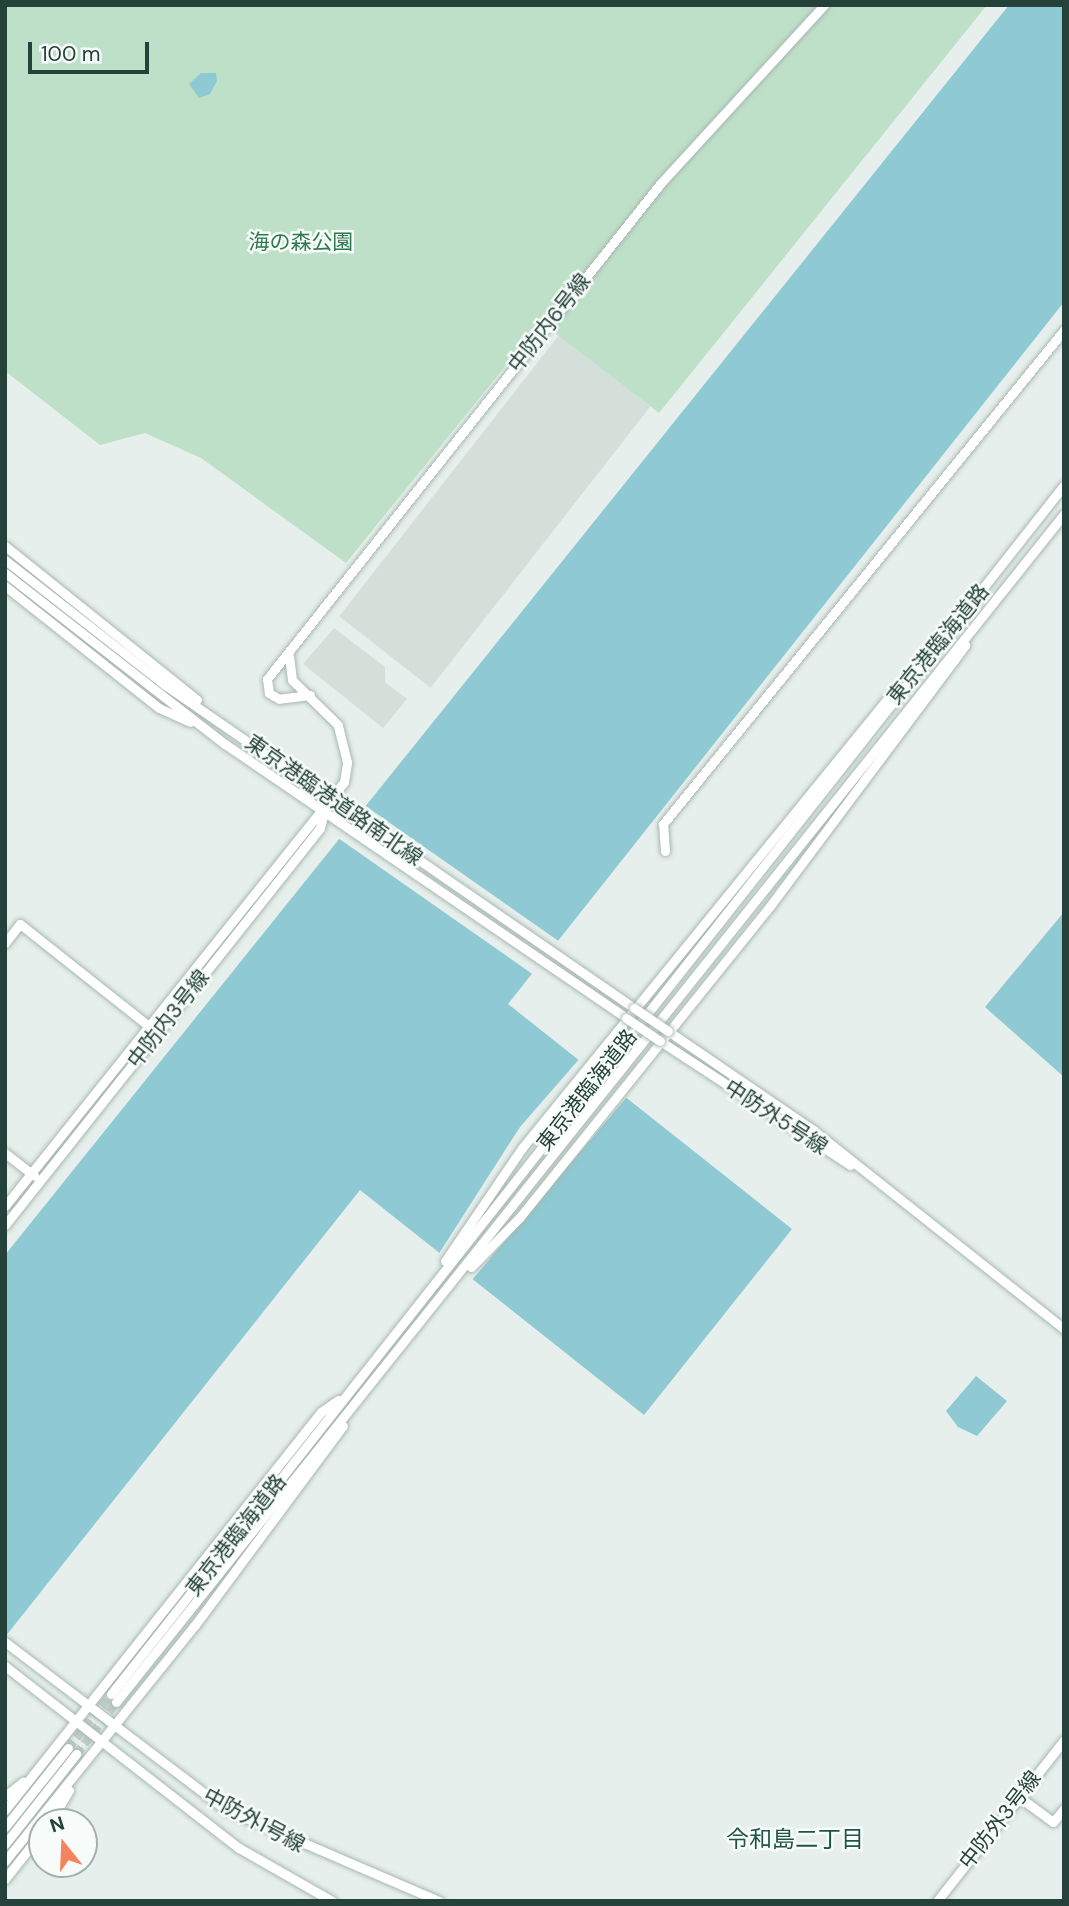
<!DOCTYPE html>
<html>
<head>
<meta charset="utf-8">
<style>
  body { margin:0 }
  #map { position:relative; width:1069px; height:1906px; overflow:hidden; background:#e6efeb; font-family:"DM Sans","Noto Sans JP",sans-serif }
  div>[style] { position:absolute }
  .built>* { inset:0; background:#d4dfda; transform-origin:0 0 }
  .green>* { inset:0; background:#bfe0c8 }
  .water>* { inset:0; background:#8ec9d4 }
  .pier>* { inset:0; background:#e6efeb; transform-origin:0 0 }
  .minor-tunnel>* { height:9px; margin-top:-4.5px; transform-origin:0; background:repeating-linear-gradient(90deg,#bfccc8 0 9px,transparent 0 13.5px) }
  .roads { filter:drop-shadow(0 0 2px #a8b8b2) drop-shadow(0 0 2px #a8b8b2) }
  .minor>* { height:9px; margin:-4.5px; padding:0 4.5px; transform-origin:4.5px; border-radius:4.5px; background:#fff }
  .bridges { filter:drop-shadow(0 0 2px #a8b8b2) drop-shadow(0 0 2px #a8b8b2) }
  .minor-bridge>* { height:9px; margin:-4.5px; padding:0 4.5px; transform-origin:4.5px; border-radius:4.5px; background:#fff }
  span { translate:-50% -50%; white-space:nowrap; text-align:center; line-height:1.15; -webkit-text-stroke:5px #f7fbf9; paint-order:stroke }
  .park-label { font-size:21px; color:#2d7a4b }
  .street-label { font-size:21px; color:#24423a }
  .neighbourhood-label { font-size:23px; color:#1f5548 }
  .frame { position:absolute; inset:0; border:7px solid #24423a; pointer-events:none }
  .north { position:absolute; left:28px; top:1808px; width:70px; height:70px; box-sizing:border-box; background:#f7fbf9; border:2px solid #a3b1ad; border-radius:50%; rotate:342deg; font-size:19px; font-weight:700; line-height:28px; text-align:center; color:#24423a }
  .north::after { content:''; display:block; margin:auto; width:24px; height:32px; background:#f4845f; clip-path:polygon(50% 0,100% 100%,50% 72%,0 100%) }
  .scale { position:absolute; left:28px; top:42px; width:121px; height:32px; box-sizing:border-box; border:4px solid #24423a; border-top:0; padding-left:9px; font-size:21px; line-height:24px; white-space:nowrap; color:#24423a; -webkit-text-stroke:5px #f7fbf9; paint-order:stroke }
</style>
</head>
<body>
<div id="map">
  <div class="built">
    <i style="left:559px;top:335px;width:116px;height:357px;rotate:38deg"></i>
    <i style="clip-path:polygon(334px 628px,385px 667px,385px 682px,407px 699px,383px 728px,303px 664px)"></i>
  </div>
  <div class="green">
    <i style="clip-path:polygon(5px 5px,987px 5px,659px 413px,541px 322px,346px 563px,201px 458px,145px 433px,100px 445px,5px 371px)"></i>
  </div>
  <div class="water">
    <i style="clip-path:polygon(1009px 5px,1064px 5px,1064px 302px,508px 1004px,792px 1229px,644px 1415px,360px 1190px,5px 1637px,5px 1255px)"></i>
    <i style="clip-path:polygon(201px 73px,216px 73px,217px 81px,210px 94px,199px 98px,189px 84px)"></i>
    <i style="clip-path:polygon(1064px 912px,1064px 1077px,985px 1007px)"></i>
    <i style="clip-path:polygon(976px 1376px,1007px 1401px,977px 1436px,958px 1427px,946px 1411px)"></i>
  </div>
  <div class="pier">
    <i style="left:360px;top:802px;width:245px;height:42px;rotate:35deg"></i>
    <i style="clip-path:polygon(evenodd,581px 1057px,625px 1091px,626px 1098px,471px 1281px,438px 1255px,520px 1127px,581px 1057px,583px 1078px,585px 1079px,500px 1183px,583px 1078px)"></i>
  </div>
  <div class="minor-tunnel">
    <i style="left:68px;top:1748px;width:69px;rotate:-51.5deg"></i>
    <i style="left:76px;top:1754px;width:66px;rotate:-52.4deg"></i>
  </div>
  <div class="roads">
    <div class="minor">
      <i style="left:5px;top:546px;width:246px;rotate:38.7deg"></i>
      <i style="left:5px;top:560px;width:203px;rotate:38deg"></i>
      <i style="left:165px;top:685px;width:569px;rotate:34.56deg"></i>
      <i style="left:5px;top:573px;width:279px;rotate:37.9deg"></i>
      <i style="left:225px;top:744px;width:486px;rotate:34.3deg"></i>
      <i style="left:5px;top:586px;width:196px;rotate:38.4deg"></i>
      <i style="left:159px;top:708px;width:34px;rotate:24deg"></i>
      <i style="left:310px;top:695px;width:31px;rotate:173deg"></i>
      <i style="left:279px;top:699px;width:12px;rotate:-149deg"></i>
      <i style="left:269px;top:693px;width:14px;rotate:-98deg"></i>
      <i style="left:267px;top:679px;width:632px;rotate:-51.55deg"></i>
      <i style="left:660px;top:184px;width:243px;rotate:-47.5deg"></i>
      <i style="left:665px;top:851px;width:27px;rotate:-94deg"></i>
      <i style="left:663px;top:824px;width:636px;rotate:-50.93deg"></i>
      <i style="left:5px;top:943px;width:24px;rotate:-52deg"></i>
      <i style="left:20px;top:924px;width:167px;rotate:38.4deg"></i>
      <i style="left:668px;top:1031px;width:176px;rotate:34.3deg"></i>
      <i style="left:813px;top:1130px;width:320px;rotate:38.4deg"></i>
      <i style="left:660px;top:1041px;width:227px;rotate:33.1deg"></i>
      <i style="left:5px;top:1153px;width:37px;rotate:38deg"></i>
      <i style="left:5px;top:1206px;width:543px;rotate:-51.36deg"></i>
      <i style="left:344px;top:782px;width:20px;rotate:-81deg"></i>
      <i style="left:347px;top:762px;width:38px;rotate:-104deg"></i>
      <i style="left:338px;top:725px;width:64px;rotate:-135.6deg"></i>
      <i style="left:292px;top:680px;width:24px;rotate:-97deg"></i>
      <i style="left:5px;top:1225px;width:507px;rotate:-51.57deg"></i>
      <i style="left:320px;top:828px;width:16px;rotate:-76deg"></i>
      <i style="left:445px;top:1261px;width:137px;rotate:-55.7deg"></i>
      <i style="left:522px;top:1148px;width:580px;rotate:-50.88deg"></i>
      <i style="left:471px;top:1267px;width:70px;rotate:-45.6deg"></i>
      <i style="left:520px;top:1217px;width:399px;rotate:-51.2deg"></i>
      <i style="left:770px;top:906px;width:326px;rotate:-53.2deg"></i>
      <i style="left:5px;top:1642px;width:276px;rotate:37.2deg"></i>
      <i style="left:225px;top:1809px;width:233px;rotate:23.3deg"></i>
      <i style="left:5px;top:1666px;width:296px;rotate:37.9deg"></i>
      <i style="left:239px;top:1848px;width:107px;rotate:29.7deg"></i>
      <i style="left:111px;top:1694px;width:1539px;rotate:-51.75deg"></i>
      <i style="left:116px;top:1702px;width:1520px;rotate:-51.41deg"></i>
      <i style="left:5px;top:1796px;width:23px;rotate:-38deg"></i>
      <i style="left:1019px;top:1797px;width:42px;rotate:36.3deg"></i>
      <i style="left:1053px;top:1822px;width:17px;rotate:-50deg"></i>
      <i style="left:5px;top:1810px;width:508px;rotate:-51.55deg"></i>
      <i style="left:321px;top:1412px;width:21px;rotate:-35deg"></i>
      <i style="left:50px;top:1822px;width:37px;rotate:-59deg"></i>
      <i style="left:5px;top:1827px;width:101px;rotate:-51.4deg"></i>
      <i style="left:5px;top:1844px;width:115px;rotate:-51.7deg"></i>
      <i style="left:5px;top:1861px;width:303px;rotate:-51.2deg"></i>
      <i style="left:195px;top:1625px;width:248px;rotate:-53.4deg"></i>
      <i style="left:5px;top:1879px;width:60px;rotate:-51.8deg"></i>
      <i style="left:937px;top:1901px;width:205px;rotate:-51.7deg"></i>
    </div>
  </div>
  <div class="bridges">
    <div class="minor-bridge">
      <i style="left:634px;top:1008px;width:41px;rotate:34.1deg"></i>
      <i style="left:626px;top:1018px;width:41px;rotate:34.1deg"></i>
    </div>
  </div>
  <div class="park-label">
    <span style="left:301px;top:242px">海の森公園</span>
  </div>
  <div class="street-label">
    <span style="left:549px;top:323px;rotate:-52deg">中防内6号線</span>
    <span style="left:938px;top:644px;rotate:-51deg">東京港臨海道路</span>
    <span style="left:334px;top:800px;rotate:35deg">東京港臨港道路南北線</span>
    <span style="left:168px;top:1019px;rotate:-52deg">中防内3号線</span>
    <span style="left:587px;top:1090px;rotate:-52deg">東京港臨海道路</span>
    <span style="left:776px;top:1117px;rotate:33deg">中防外5号線</span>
    <span style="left:236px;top:1535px;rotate:-52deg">東京港臨海道路</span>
    <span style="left:254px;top:1820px;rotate:28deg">中防外1号線</span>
    <span style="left:1000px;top:1820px;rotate:-52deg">中防外3号線</span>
  </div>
  <div class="neighbourhood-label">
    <span style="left:795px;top:1839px">令和島二丁目</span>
  </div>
  <div class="frame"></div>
  <div class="north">N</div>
  <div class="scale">100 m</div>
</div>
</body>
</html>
